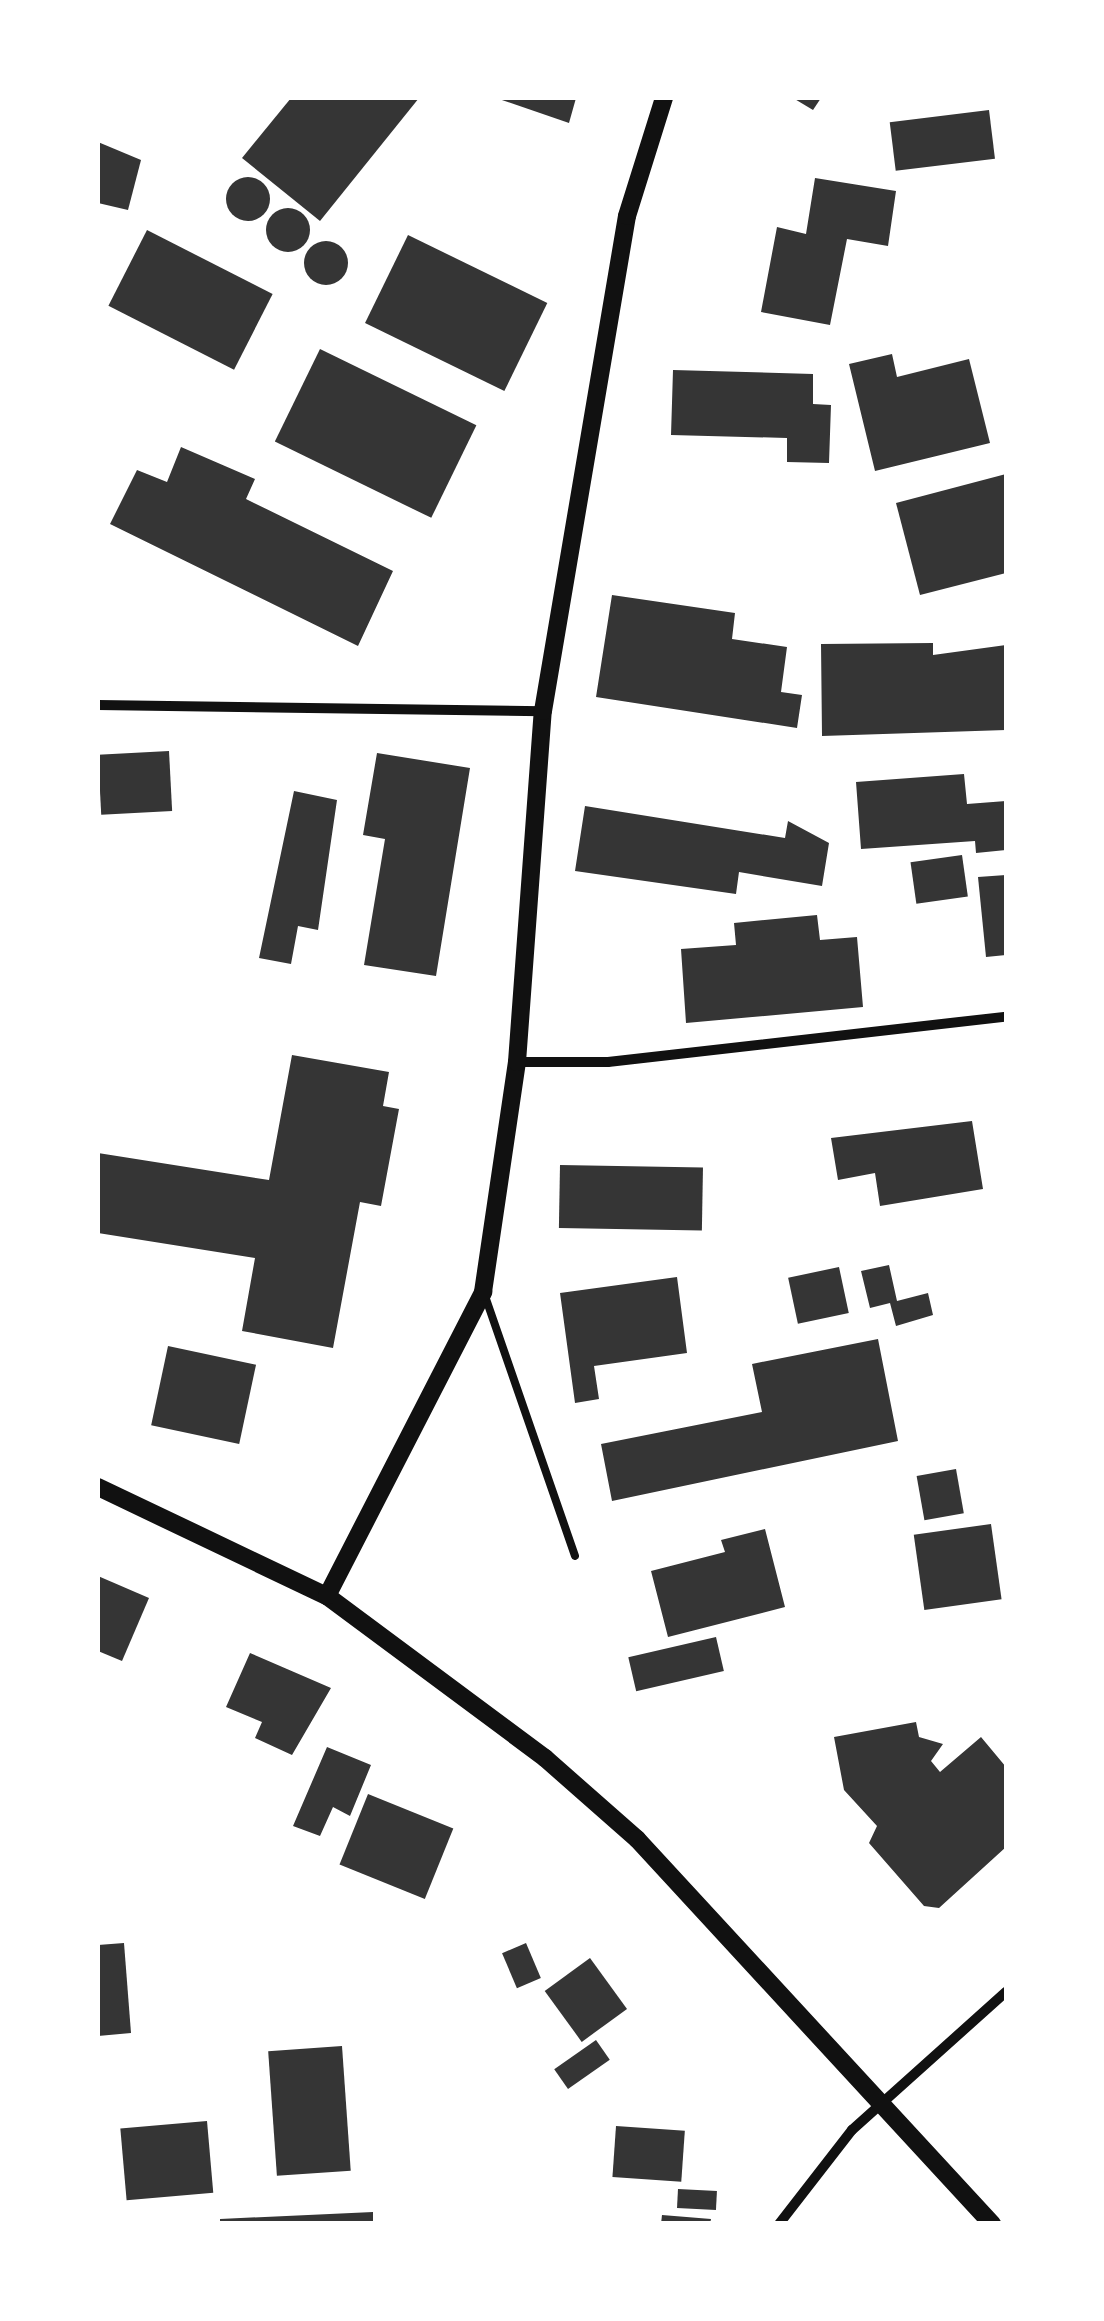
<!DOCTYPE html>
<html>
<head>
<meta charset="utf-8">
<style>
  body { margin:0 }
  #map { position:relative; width:1104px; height:2321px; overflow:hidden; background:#fff; font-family:Literata,serif }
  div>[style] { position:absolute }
  .building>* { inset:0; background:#353535; transform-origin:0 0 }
  .round { border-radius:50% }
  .service>* { height:8px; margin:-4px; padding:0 4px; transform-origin:4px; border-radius:4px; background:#111 }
  .minor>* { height:10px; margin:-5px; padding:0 5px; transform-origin:5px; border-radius:5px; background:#111 }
  .tertiary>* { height:18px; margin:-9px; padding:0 9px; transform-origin:9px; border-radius:9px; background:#111 }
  span { translate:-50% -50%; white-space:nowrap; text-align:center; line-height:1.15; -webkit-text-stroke:8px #fff; paint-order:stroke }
  .frame { position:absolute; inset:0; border:100px solid #fff; pointer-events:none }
</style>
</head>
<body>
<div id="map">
  <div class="building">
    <i style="clip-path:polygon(291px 98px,419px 98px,320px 221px,242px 158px)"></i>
    <i style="clip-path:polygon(496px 98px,576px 98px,569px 123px)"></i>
    <i style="clip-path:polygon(793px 98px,821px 98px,813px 110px)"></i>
    <i style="left:989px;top:110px;width:49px;height:100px;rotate:83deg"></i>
    <i style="clip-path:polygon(98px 142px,141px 160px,128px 210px,98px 203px)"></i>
    <i class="round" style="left:226px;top:177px;width:44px;height:44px"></i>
    <i style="clip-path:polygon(815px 178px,896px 191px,888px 246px,847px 239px,830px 325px,761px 312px,777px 227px,806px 234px)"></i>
    <i class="round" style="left:266px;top:208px;width:44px;height:44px"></i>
    <i style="left:147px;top:230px;width:141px;height:85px;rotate:27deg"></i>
    <i style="left:408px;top:235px;width:155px;height:98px;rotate:26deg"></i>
    <i class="round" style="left:304px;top:241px;width:44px;height:44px"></i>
    <i style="left:320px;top:349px;width:174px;height:103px;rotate:26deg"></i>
    <i style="clip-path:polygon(892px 354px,897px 377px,969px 359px,990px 443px,875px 471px,849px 364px)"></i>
    <i style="clip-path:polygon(673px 370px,813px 374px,813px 404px,831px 405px,829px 463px,787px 462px,787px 438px,671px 435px)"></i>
    <i style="clip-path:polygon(181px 447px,255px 479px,246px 499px,393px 571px,358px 646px,110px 524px,137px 470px,167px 482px)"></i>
    <i style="clip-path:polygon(1006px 474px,1006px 573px,920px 595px,896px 503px)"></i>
    <i style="clip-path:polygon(612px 595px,735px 613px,732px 639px,787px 647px,781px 692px,802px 695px,797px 728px,596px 697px)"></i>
    <i style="clip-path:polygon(933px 643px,933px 655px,1006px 645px,1006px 730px,822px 736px,821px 644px)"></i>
    <i style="left:169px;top:751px;width:60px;height:71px;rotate:87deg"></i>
    <i style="clip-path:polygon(377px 753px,470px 768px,436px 976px,364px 965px,385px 839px,363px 835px)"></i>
    <i style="clip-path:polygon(964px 774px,967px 804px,1006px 801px,1006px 850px,976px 853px,975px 841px,861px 849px,856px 782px)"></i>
    <i style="clip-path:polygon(294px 791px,337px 800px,318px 930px,298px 926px,291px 964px,259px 958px)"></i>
    <i style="clip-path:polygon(585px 806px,785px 838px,788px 821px,829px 843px,822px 886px,739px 872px,736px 894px,575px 871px)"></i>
    <i style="left:962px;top:855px;width:42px;height:52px;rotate:82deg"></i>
    <i style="clip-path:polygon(1006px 875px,1006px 955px,986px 957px,978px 877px)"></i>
    <i style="clip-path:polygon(817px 915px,820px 940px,857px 937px,863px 1007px,686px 1023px,681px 949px,736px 945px,734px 923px)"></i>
    <i style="clip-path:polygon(292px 1055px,389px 1072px,383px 1106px,399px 1109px,381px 1206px,360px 1202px,333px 1348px,242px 1331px,255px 1258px,98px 1233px,98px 1153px,269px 1180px)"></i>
    <i style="clip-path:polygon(972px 1121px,983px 1189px,880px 1206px,875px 1173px,838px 1180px,831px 1138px)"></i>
    <i style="left:560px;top:1165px;width:143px;height:63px;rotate:1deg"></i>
    <i style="clip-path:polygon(889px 1265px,897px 1301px,928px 1293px,933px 1315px,896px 1326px,890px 1303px,870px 1308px,861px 1271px)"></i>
    <i style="left:839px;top:1267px;width:47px;height:52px;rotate:78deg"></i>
    <i style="clip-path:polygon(677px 1277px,687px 1353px,594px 1366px,599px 1399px,575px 1403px,560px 1293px)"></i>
    <i style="clip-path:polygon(878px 1339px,898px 1441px,612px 1501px,601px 1444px,762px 1412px,752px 1364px)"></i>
    <i style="left:168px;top:1346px;width:90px;height:81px;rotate:12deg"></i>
    <i style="left:956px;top:1469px;width:45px;height:40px;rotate:80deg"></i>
    <i style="left:991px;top:1524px;width:76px;height:78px;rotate:82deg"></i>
    <i style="clip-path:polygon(765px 1529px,785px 1607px,668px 1637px,651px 1571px,725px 1552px,721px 1540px)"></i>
    <i style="clip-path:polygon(98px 1576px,149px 1598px,122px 1661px,98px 1651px)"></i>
    <i style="left:716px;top:1637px;width:35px;height:90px;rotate:77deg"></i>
    <i style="clip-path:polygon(250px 1653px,331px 1688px,292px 1755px,255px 1738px,262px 1722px,226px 1707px)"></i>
    <i style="clip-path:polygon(916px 1722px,919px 1737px,943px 1744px,931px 1761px,940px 1772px,981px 1737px,1006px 1767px,1006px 1847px,939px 1908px,924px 1906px,869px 1843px,877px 1826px,844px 1790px,834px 1737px)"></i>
    <i style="clip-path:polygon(327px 1747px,371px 1765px,350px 1816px,333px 1807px,320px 1836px,293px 1826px)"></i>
    <i style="left:368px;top:1794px;width:92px;height:76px;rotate:22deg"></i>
    <i style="clip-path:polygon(124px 1943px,131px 2033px,98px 2036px,98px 1945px)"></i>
    <i style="left:526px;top:1943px;width:38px;height:26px;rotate:67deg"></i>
    <i style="left:590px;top:1958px;width:63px;height:56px;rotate:54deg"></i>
    <i style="left:596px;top:2040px;width:24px;height:51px;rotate:55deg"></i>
    <i style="left:342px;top:2046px;width:125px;height:74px;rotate:86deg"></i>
    <i style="left:207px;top:2121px;width:72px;height:87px;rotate:85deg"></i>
    <i style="left:616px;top:2126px;width:69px;height:51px;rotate:4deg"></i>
    <i style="left:678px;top:2189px;width:39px;height:19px;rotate:3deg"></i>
    <i style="clip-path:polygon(373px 2212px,373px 2224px,220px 2224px,220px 2219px)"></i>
    <i style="clip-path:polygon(662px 2215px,711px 2219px,710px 2224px,661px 2224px)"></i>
  </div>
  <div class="service">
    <i style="left:485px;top:1296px;width:275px;rotate:70.9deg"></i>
  </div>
  <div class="minor">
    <i style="left:98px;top:705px;width:445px;rotate:0.8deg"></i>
    <i style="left:517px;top:1062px;width:91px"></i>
    <i style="left:608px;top:1062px;width:401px;rotate:-6.5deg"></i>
    <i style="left:779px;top:2224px;width:119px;rotate:-52.2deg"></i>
    <i style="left:852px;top:2130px;width:207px;rotate:-41.9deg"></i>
  </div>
  <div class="tertiary">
    <i style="left:98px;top:1487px;width:254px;rotate:25.5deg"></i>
    <i style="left:327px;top:1596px;width:272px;rotate:36.6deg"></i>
    <i style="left:545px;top:1758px;width:123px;rotate:41.4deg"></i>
    <i style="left:637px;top:1839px;width:524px;rotate:47.32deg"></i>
    <i style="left:327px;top:1596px;width:342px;rotate:-62.8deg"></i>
    <i style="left:483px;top:1292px;width:232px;rotate:-81.6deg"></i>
    <i style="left:517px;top:1062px;width:352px;rotate:-85.8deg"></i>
    <i style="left:543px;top:711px;width:502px;rotate:-80.37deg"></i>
    <i style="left:627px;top:216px;width:124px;rotate:-72.6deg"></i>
  </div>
  <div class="frame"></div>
</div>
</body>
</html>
